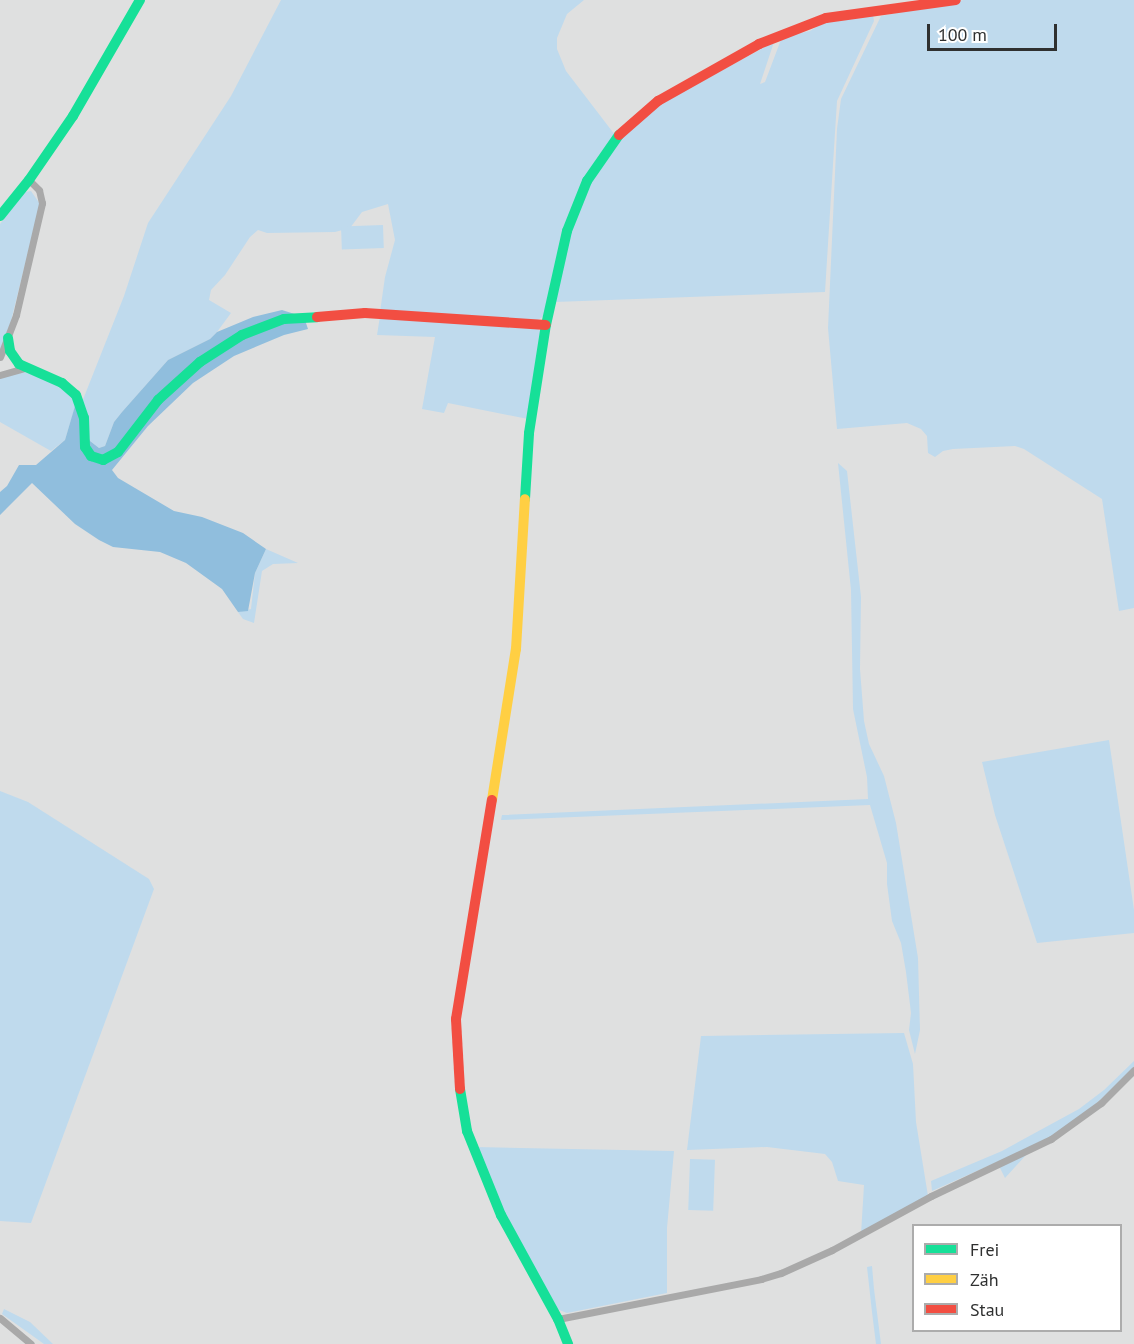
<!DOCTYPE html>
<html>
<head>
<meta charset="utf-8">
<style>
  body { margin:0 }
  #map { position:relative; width:1134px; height:1344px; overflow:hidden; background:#dfe0e0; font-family:"PT Sans",sans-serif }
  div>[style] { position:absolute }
  .green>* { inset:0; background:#bfdaed; transform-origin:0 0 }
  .forest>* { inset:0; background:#90bedd }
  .street>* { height:7px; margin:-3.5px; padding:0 3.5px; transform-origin:3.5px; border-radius:3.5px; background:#a9a9a9 }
  .fast>* { height:10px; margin:-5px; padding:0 5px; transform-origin:5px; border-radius:5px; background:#16e098 }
  .slow>* { height:10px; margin:-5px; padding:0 5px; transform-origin:5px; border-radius:5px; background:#ffcf43 }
  .jam>* { height:10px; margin:-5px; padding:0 5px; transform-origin:5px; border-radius:5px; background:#f24e42 }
  span { translate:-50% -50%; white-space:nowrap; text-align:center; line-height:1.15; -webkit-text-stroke:6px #fff; paint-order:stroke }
  .legend { position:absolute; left:912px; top:1224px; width:210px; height:108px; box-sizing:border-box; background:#fff; border:2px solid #acacac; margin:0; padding:8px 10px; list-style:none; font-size:18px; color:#2f3030 }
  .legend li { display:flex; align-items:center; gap:12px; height:30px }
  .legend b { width:30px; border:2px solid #acacac }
  .scale { position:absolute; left:927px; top:24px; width:130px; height:27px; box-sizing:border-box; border:3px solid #2f3030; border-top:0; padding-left:8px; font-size:18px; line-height:21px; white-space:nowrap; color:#2f3030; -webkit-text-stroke:4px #fff; paint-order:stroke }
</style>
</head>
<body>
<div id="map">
  <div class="green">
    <i style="clip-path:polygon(281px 0,584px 0,567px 14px,557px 38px,557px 49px,566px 71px,615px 135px,596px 159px,544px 316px,536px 321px,380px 312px,385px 277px,395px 240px,388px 204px,362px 212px,350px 228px,335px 232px,267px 233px,258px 230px,250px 237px,225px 275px,211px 290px,209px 300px,231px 313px,217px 332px,210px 339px,168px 360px,122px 412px,114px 422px,105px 446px,99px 448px,90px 441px,82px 402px,124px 296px,148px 223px,231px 96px)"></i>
    <i style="clip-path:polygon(964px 0,1134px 0,1134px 608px,1119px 611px,1102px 499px,1024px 449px,1015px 446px,953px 449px,943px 451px,935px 457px,928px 453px,927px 436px,921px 429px,907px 423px,837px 429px,828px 328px,837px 129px,841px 99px,881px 16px)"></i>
    <i style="clip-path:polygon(873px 15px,874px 21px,837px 101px,825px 292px,555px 302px,567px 242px,595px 173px,621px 137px,644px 117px,662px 103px,774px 42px,760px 84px,765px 82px,782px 37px,810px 31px,828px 20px)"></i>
    <i style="clip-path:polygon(31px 191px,40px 204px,10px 325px,0 350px,0 224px,25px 192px)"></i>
    <i style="left:383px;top:225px;width:23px;height:42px;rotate:88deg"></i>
    <i style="clip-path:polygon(380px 316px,538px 329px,542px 332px,528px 419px,448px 403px,444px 413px,422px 409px,435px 337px,377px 335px)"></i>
    <i style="clip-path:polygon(20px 371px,47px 379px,73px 397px,75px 407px,65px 440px,51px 451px,0 422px,0 378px)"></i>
    <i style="clip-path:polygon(838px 463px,847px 471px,861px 597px,860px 669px,864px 721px,869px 744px,884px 776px,896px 823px,918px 958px,920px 1030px,915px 1054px,909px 1030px,911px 1013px,906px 972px,901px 943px,892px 921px,887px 884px,887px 863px,870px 805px,501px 820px,502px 815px,868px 799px,867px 777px,853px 709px,851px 590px)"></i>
    <i style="clip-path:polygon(266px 549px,298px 563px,273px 564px,262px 571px,254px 623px,243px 619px,238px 612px,251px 609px,255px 573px)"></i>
    <i style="clip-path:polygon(1109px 740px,1134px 910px,1134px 933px,1037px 943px,995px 815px,982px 762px)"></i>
    <i style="clip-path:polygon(0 791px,28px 802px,149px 879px,154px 889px,31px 1223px,0 1221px)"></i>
    <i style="clip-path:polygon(904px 1033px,913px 1064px,916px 1122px,928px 1196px,861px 1234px,864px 1185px,838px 1181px,832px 1162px,825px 1154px,767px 1147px,687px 1150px,701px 1036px)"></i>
    <i style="clip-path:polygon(1134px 1061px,1134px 1067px,1118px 1084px,1091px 1108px,1026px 1155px,1005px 1178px,997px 1162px,932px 1191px,931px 1181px,1002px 1151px,1079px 1109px,1104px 1090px)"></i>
    <i style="clip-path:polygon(475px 1147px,674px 1151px,667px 1228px,667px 1293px,567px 1313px,554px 1308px,515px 1235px)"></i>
    <i style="left:690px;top:1159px;width:25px;height:51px;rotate:2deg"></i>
    <i style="clip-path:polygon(872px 1266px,874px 1289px,881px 1344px,876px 1344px,872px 1312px,867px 1267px)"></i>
    <i style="clip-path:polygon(4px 1309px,30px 1322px,53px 1344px,44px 1344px,2px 1314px)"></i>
  </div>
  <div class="forest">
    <i style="clip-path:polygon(282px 310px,304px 317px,308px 329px,284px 335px,234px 356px,193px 383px,148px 426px,112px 470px,118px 478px,174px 511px,202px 517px,243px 533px,266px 549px,255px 573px,248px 611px,238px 612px,222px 589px,186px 563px,160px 552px,113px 547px,99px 540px,75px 524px,32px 483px,0 515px,0 492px,7px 486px,19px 465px,36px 465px,65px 440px,75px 406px,90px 441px,99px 448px,105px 446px,114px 422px,122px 412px,168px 360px,210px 339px,217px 332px,253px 317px)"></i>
  </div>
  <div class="street">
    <i style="left:0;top:357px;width:45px;rotate:-69.1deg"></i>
    <i style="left:16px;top:315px;width:115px;rotate:-76.9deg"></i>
    <i style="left:42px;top:203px;width:13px;rotate:-103deg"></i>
    <i style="left:39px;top:190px;width:14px;rotate:-135deg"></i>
    <i style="left:0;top:375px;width:26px;rotate:-16deg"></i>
    <i style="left:0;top:1318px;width:40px;rotate:40deg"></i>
    <i style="left:558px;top:1319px;width:207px;rotate:-11.1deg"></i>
    <i style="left:761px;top:1279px;width:21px;rotate:-17deg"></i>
    <i style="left:781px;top:1273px;width:56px;rotate:-24.3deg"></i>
    <i style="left:832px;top:1250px;width:113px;rotate:-28.6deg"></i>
    <i style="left:931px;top:1196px;width:133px;rotate:-25.4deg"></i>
    <i style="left:1051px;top:1139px;width:62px;rotate:-35.8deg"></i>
    <i style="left:1101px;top:1103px;width:47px;rotate:-45deg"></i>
  </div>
  <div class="fast">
    <i style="left:0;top:216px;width:46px;rotate:-51.1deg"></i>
    <i style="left:29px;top:180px;width:78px;rotate:-55.5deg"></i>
    <i style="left:73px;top:116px;width:134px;rotate:-60deg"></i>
    <i style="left:8px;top:338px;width:13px;rotate:81deg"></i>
    <i style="left:10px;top:351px;width:16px;rotate:55deg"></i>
    <i style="left:19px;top:364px;width:47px;rotate:23.8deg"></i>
    <i style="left:62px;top:383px;width:18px;rotate:41deg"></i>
    <i style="left:76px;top:395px;width:24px;rotate:71deg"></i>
    <i style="left:84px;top:418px;width:29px;rotate:88deg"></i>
    <i style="left:85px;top:447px;width:11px;rotate:56deg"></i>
    <i style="left:91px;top:456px;width:13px;rotate:18deg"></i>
    <i style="left:103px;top:460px;width:17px;rotate:-28deg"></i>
    <i style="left:118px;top:452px;width:66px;rotate:-52.4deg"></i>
    <i style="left:158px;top:400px;width:57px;rotate:-42.1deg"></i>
    <i style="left:200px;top:362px;width:50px;rotate:-32.7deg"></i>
    <i style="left:242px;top:335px;width:45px;rotate:-20.9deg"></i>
    <i style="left:284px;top:319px;width:33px;rotate:-3deg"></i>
    <i style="left:525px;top:499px;width:66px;rotate:-86.5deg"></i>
    <i style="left:529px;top:433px;width:109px;rotate:-81.1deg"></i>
    <i style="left:546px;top:325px;width:96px;rotate:-77.4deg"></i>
    <i style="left:567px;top:231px;width:54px;rotate:-68.2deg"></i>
    <i style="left:587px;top:181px;width:56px;rotate:-55.2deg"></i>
    <i style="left:460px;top:1089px;width:43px;rotate:80.5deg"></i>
    <i style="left:467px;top:1131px;width:91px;rotate:68deg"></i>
    <i style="left:501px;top:1215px;width:119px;rotate:61.3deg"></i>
    <i style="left:558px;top:1319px;width:27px;rotate:68deg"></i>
  </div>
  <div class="slow">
    <i style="left:492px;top:800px;width:153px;rotate:-81deg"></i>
    <i style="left:516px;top:649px;width:150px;rotate:-86.6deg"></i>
  </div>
  <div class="jam">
    <i style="left:619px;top:135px;width:52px;rotate:-41.1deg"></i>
    <i style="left:658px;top:101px;width:116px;rotate:-29.4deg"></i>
    <i style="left:759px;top:44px;width:72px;rotate:-21.2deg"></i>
    <i style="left:826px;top:18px;width:131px;rotate:-7.9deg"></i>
    <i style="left:317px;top:317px;width:48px;rotate:-4.8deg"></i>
    <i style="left:365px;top:313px;width:181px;rotate:3.8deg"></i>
    <i style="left:460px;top:1089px;width:70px;rotate:-93.3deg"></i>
    <i style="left:456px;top:1019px;width:222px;rotate:-80.7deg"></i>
  </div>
  <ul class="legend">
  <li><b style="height:8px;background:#16e098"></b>Frei</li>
  <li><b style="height:8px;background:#ffcf43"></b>Zäh</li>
  <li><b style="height:8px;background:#f24e42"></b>Stau</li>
  </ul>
  <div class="scale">100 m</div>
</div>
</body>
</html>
